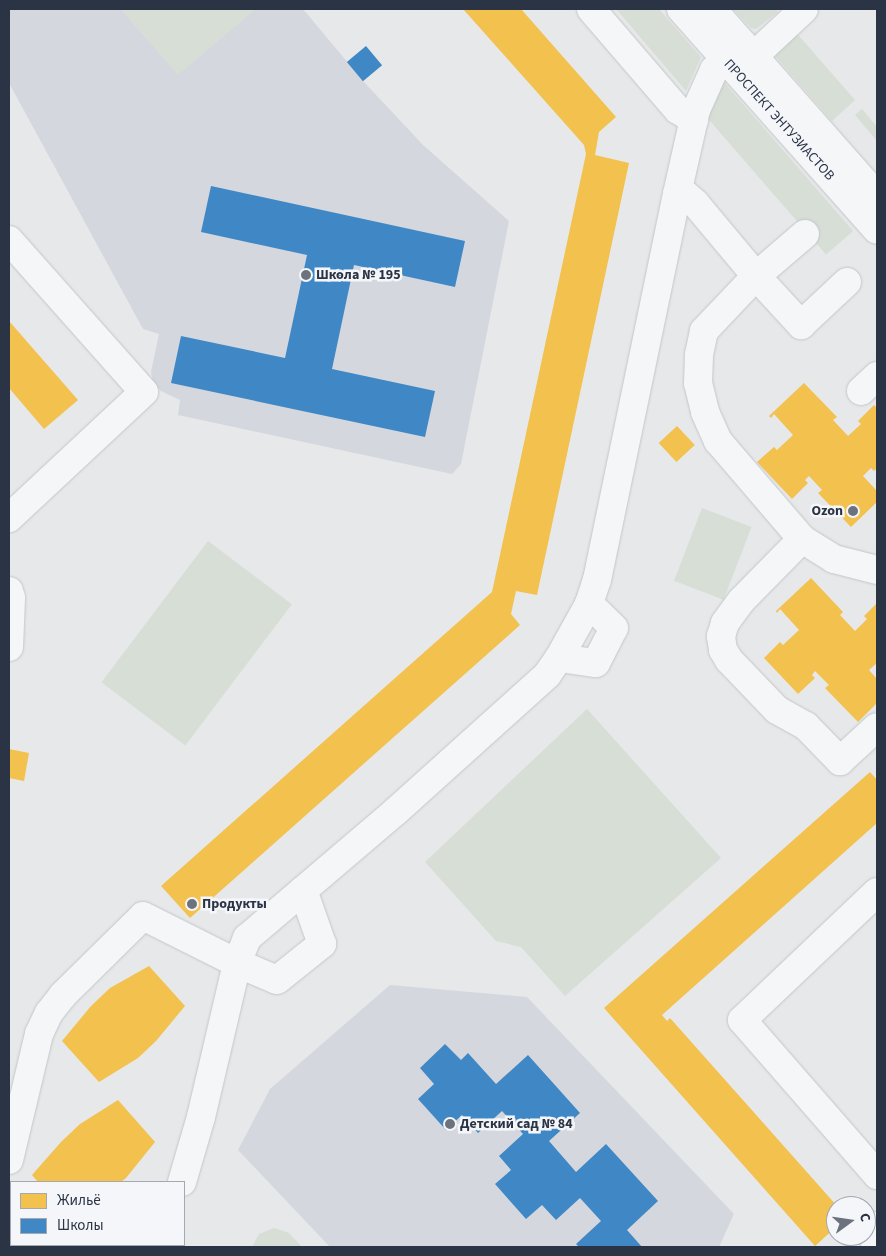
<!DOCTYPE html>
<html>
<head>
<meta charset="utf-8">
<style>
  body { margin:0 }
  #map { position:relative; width:886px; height:1256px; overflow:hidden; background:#e6e8ea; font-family:"Source Sans 3",sans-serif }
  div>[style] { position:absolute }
  .built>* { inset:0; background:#d4d7dd }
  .green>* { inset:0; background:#d6ded6; transform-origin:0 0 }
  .homes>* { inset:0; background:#f2c14e; transform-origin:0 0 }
  .schools>* { inset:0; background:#3f88c5; transform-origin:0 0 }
  .roads { filter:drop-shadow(0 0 1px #c4c6c8) drop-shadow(0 0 1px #c4c6c8) }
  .minor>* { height:28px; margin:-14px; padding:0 14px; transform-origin:14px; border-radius:14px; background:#f5f6f7 }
  .dots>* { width:14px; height:14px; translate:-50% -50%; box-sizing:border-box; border:2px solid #f4f6f9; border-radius:50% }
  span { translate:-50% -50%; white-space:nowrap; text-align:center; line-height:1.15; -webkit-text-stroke:5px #f4f6f9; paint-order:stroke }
  .street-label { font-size:14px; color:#2b3445 }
  .poi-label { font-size:14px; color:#2b3445; font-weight:700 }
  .left { translate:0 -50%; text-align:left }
  .right { translate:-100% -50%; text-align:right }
  .frame { position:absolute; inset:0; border:10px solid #2b3445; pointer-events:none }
  .legend { position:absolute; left:10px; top:1181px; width:175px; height:65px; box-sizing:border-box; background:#f4f6f9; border:1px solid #a4a8b1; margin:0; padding:6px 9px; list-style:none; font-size:15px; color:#2b3445 }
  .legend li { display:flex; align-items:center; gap:10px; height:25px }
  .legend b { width:25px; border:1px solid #a4a8b1 }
  .north { position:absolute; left:826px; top:1196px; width:50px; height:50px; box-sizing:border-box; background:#f4f6f9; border:1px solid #a4a8b1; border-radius:50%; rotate:76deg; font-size:14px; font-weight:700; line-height:20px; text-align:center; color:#2b3445 }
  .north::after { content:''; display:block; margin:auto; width:18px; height:22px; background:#6c737f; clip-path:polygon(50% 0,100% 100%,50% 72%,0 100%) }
</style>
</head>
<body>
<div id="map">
  <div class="built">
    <i style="clip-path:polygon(9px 9px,303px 9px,364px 82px,423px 145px,509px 221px,461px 464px,452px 474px,178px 415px,180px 400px,161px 391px,153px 382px,151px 372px,159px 334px,143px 329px,9px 83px)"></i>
    <i style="clip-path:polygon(390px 985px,527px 997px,734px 1214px,719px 1247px,330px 1247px,238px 1150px,270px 1089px)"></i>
  </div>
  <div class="green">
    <i style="clip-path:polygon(120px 9px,256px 9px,178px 75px)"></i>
    <i style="clip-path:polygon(616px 9px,659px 9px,701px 57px,686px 91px)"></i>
    <i style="clip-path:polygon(733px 9px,775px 9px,778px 12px,756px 29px,751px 28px)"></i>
    <i style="clip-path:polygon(793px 29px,855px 100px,832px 121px,776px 57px,775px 49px)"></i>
    <i style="left:722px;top:80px;width:200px;height:36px;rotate:49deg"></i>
    <i style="clip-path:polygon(862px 109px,877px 127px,877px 141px,855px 115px)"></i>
    <i style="left:702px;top:508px;width:53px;height:78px;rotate:21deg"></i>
    <i style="left:208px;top:541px;width:105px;height:177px;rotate:37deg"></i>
    <i style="clip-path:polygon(587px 709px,721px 858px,565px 996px,521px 947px,496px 941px,425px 862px)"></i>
    <i style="clip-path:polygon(274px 1228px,289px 1233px,302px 1247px,252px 1247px,259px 1234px)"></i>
  </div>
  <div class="homes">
    <i style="clip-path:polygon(463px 9px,521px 9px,616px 117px,599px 132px,595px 155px,629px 163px,537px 595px,516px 591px,511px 614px,520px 625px,190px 918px,161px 886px,492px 592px,586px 154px,584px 145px)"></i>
    <i style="clip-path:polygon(9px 321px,78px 400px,44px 429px,9px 388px)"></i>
    <i style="clip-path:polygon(804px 383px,837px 417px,833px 420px,848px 436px,861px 424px,858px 421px,874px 405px,877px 408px,877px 468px,874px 471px,871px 468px,863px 476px,877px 491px,877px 502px,851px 527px,818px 493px,822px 490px,809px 476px,805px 480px,808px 483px,792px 499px,757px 462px,774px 447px,777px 450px,793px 435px,774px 414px,771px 418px,769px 416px)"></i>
    <i style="left:677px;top:426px;width:26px;height:25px;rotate:47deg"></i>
    <i style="clip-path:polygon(811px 578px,843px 612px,840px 615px,855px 631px,867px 619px,864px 616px,877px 603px,877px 663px,869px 670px,877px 679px,877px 703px,858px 722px,825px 688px,829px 685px,815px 671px,812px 675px,815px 678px,798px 694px,764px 658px,780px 642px,783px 645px,799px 630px,780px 609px,777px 613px,776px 611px)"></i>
    <i style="clip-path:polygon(9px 749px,29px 753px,24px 781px,9px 778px)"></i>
    <i style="clip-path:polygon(870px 772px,877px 780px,877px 823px,662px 1015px,667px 1021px,670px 1018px,837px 1206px,836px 1227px,815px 1246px,604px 1008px)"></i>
    <i style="clip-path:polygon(149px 966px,185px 1006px,156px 1041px,138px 1058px,99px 1082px,62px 1041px,91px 1006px,110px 988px)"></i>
    <i style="clip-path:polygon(118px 1100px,155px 1142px,126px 1178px,121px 1182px,38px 1182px,32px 1175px,61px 1142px,80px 1124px)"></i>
    <i style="clip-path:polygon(73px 1245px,95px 1245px,97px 1247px,68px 1247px)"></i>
  </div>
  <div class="schools">
    <i style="left:366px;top:46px;width:25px;height:25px;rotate:50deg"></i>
    <i style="clip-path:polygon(211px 186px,465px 241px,455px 287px,354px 265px,332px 369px,435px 391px,425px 437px,171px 383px,181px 336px,285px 358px,307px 255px,201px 232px)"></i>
    <i style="clip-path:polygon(445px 1044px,461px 1060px,468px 1053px,496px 1084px,528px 1055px,580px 1113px,549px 1141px,576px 1172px,606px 1144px,658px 1201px,627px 1230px,642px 1247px,579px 1247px,576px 1244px,601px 1221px,580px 1198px,556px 1220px,542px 1205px,526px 1219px,495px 1184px,511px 1170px,499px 1156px,523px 1134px,502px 1111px,478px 1133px,462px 1115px,446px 1130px,418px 1099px,434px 1084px,420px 1068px)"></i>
  </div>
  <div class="roads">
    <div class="minor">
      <i style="left:591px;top:9px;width:133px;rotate:49.3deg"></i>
      <i style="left:678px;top:110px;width:19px;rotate:32deg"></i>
      <i style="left:681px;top:9px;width:295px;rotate:48.4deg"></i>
      <i style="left:712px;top:9px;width:249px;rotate:48.6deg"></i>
      <i style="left:741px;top:68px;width:86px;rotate:-43.1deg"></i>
      <i style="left:677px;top:194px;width:10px;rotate:11deg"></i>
      <i style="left:687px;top:196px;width:11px;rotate:41deg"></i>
      <i style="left:695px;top:203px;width:95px;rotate:50.1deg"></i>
      <i style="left:756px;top:276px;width:76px;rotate:133.4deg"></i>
      <i style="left:704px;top:331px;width:25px;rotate:102deg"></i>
      <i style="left:699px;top:355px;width:28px;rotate:92deg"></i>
      <i style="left:698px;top:383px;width:30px;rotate:76deg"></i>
      <i style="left:705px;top:412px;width:32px;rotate:66deg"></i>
      <i style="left:718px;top:441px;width:129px;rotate:49.4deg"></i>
      <i style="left:802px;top:539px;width:38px;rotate:32deg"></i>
      <i style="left:834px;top:559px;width:44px;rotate:14.3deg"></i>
      <i style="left:805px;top:234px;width:65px;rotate:139.4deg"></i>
      <i style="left:756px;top:276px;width:67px;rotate:47.4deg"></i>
      <i style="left:801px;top:325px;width:63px;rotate:-43.1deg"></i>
      <i style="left:9px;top:240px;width:203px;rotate:48.4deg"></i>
      <i style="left:144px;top:392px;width:185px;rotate:137deg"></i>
      <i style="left:861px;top:391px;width:22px;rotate:-43deg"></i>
      <i style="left:802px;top:539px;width:87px;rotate:134.5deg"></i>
      <i style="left:741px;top:601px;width:27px;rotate:126deg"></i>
      <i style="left:725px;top:623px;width:14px;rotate:107deg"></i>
      <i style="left:721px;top:636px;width:14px;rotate:82deg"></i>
      <i style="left:723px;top:650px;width:12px;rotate:59deg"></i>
      <i style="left:729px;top:660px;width:69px;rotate:46.2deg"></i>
      <i style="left:777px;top:710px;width:33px;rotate:29deg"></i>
      <i style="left:806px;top:726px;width:49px;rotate:45.8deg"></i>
      <i style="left:840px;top:761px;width:50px;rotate:-42.6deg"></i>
      <i style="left:9px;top:591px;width:7px;rotate:74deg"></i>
      <i style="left:11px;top:598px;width:49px;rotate:92.3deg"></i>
      <i style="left:559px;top:658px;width:37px;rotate:8deg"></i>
      <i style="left:596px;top:663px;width:39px;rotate:-63deg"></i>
      <i style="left:614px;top:628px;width:35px;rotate:-136deg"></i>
      <i style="left:877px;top:892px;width:186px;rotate:136.5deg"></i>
      <i style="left:742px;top:1020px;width:206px;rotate:48.9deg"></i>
      <i style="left:9px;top:1160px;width:130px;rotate:-76.6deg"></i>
      <i style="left:39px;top:1034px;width:23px;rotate:-65deg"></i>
      <i style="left:49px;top:1013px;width:23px;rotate:-52deg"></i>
      <i style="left:63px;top:995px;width:112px;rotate:-44.6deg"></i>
      <i style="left:143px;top:916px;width:105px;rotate:26.6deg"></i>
      <i style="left:237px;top:963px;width:27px;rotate:-68deg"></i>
      <i style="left:247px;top:938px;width:194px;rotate:-40.4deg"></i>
      <i style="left:395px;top:812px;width:205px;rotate:-42deg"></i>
      <i style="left:547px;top:675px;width:21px;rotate:-55deg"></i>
      <i style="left:559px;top:658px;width:62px;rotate:-60.9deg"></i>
      <i style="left:589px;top:604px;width:25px;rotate:-72deg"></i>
      <i style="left:597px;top:580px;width:394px;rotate:-78.3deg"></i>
      <i style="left:677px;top:194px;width:86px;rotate:-77.3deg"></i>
      <i style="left:696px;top:110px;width:44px;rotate:-65.8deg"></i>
      <i style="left:714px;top:70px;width:39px;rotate:-42deg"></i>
      <i style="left:182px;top:1182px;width:68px;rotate:-73.7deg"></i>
      <i style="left:201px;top:1117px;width:158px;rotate:-76.8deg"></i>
      <i style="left:237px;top:963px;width:43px;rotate:23deg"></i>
      <i style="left:277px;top:980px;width:58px;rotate:-38.7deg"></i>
      <i style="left:322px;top:944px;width:57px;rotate:-109.4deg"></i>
      <i style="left:163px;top:1247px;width:2px;rotate:-63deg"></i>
      <i style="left:875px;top:1247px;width:21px;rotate:-85deg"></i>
    </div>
  </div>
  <div class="dots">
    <i style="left:306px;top:275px;background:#6c737f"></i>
    <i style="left:853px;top:511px;background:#6c737f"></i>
    <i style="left:192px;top:904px;background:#6c737f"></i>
    <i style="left:450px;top:1124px;background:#6c737f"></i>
  </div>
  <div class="street-label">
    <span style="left:779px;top:120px;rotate:48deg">ПРОСПЕКТ ЭНТУЗИАСТОВ</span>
  </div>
  <div class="poi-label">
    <span class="left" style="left:316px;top:275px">Школа № 195</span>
    <span class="right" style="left:843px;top:511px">Ozon</span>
    <span class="left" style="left:202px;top:904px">Продукты</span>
    <span class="left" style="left:460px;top:1124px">Детский сад № 84</span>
  </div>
  <div class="frame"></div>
  <ul class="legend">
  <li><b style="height:14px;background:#f2c14e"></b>Жильё</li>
  <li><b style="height:14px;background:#3f88c5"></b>Школы</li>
  </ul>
  <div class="north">С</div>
</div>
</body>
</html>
